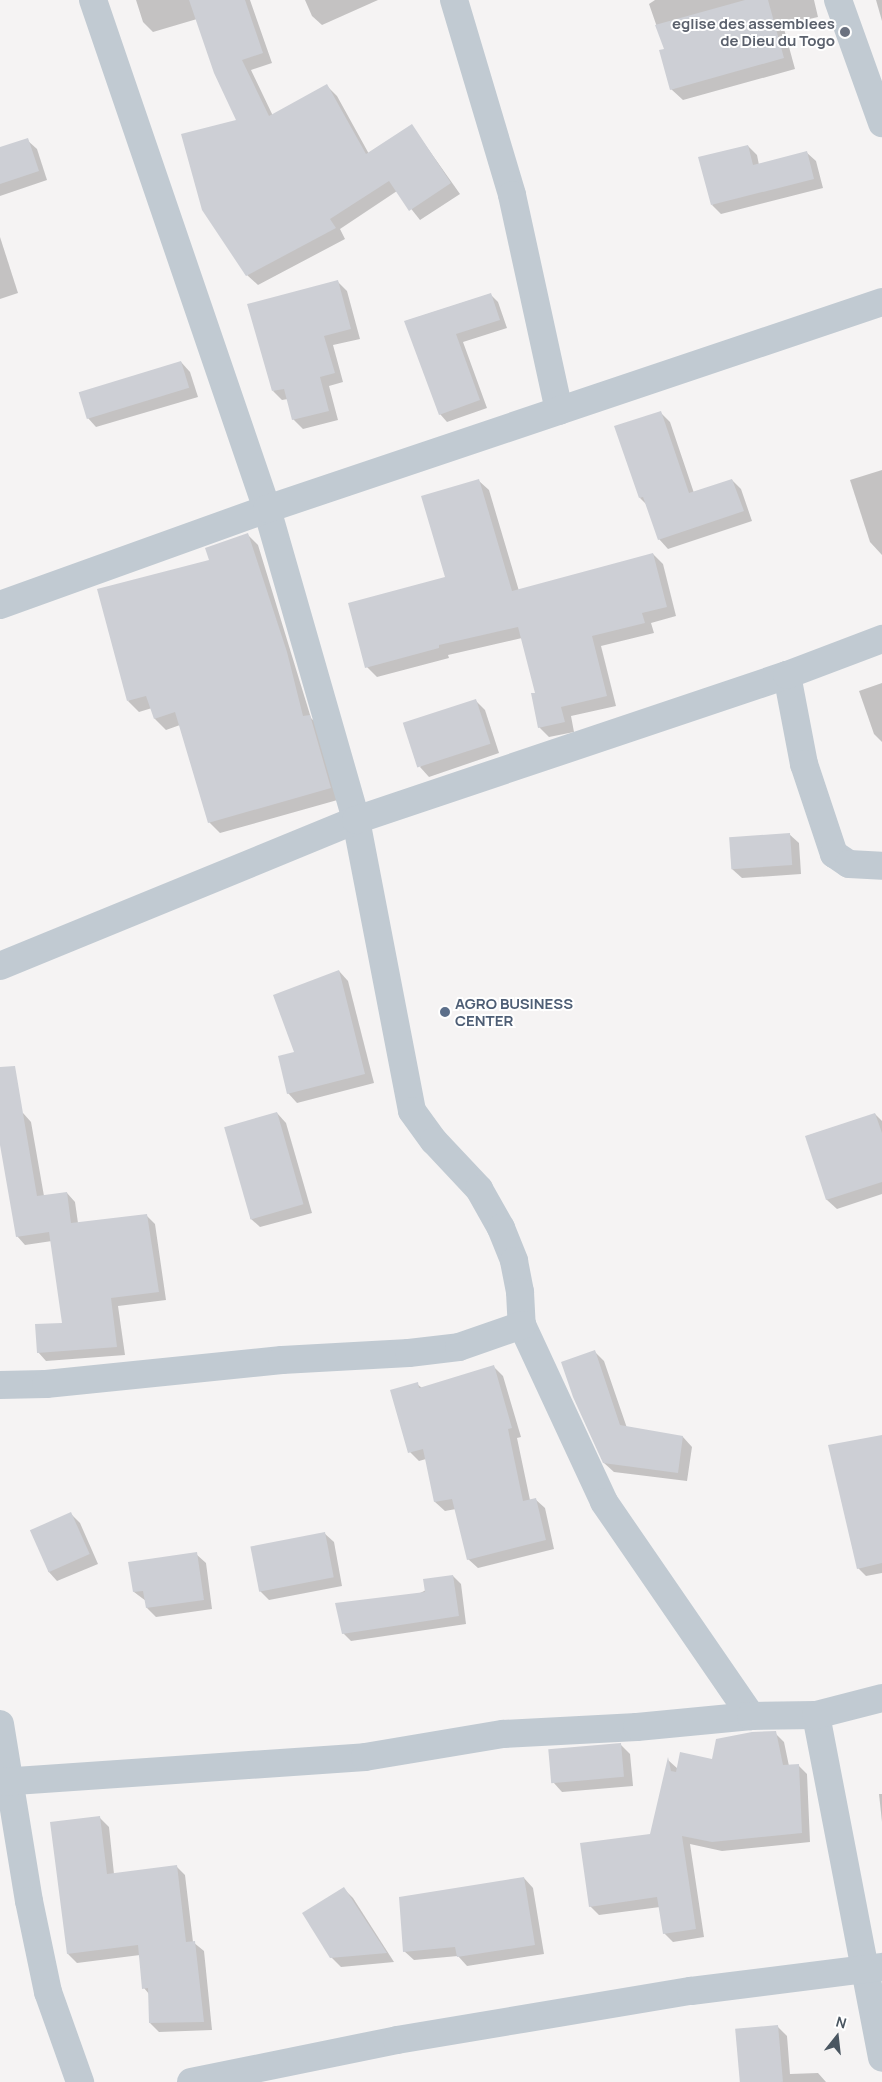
<!DOCTYPE html>
<html>
<head>
<meta charset="utf-8">
<style>
  body { margin:0 }
  #map { position:relative; width:882px; height:2082px; overflow:hidden; background:#f5f3f3; font-family:Manrope,sans-serif }
  div>[style] { position:absolute }
  .shadow>* { inset:0; background:#0003 }
  .building>* { inset:0; background:#cdcfd5; transform-origin:0 0 }
  .minor>* { height:28px; margin:-14px; padding:0 14px; transform-origin:14px; border-radius:14px; background:#c1cad2 }
  .dots>* { width:14px; height:14px; translate:-50% -50%; box-sizing:border-box; border:2px solid #fff; border-radius:50% }
  span { translate:-50% -50%; white-space:nowrap; text-align:center; line-height:1.15; -webkit-text-stroke:4px #fff; paint-order:stroke }
  .worship-label { font-size:15px; color:#5b616d; font-weight:700 }
  .right { translate:-100% -50%; text-align:right }
  .service-label { font-size:15px; color:#4e5e75; font-weight:700 }
  .left { translate:0 -50%; text-align:left }
  .north { position:absolute; left:812px; top:2012px; width:50px; height:50px; -webkit-text-stroke:4px #fff; paint-order:stroke; rotate:16deg; font-size:14px; font-weight:700; line-height:20px; text-align:center; color:#4a5661 }
  .north::after { content:''; display:block; margin:auto; width:18px; height:22px; background:#4a5661; clip-path:polygon(50% 0,100% 100%,50% 72%,0 100%) }
</style>
</head>
<body>
<div id="map">
  <div class="shadow">
    <i style="clip-path:polygon(136px 0,250px 0,272px 63px,251px 70px,273px 116px,327px 86px,337px 96px,369px 154px,412px 126px,460px 194px,420px 220px,397px 191px,340px 229px,345px 239px,258px 285px,247px 275px,238px 120px,197px 19px,153px 32px,143px 22px)"></i>
    <i style="clip-path:polygon(305px 0,378px 0,322px 25px,312px 16px)"></i>
    <i style="clip-path:polygon(655px 0,814px 0,818px 17px,783px 25px,795px 69px,683px 100px,671px 89px,665px 50px,649px 4px)"></i>
    <i style="clip-path:polygon(876px 0,882px 0,882px 21px)"></i>
    <i style="clip-path:polygon(27px 140px,37px 149px,47px 180px,0 196px,0 149px)"></i>
    <i style="clip-path:polygon(748px 146px,757px 155px,759px 165px,806px 152px,816px 161px,823px 188px,721px 214px,712px 205px)"></i>
    <i style="clip-path:polygon(0 237px,18px 293px,0 299px)"></i>
    <i style="clip-path:polygon(338px 282px,347px 291px,360px 339px,333px 345px,343px 382px,329px 386px,338px 420px,303px 429px,293px 419px,288px 399px,282px 400px,273px 391px)"></i>
    <i style="clip-path:polygon(490px 294px,498px 302px,507px 328px,463px 342px,487px 408px,447px 422px,440px 414px,406px 321px)"></i>
    <i style="clip-path:polygon(181px 362px,190px 372px,198px 397px,96px 427px,87px 417px)"></i>
    <i style="clip-path:polygon(660px 412px,670px 422px,694px 493px,732px 480px,741px 489px,752px 521px,668px 549px,659px 539px,647px 505px,640px 498px)"></i>
    <i style="clip-path:polygon(882px 470px,882px 555px,870px 542px,850px 480px)"></i>
    <i style="clip-path:polygon(479px 481px,489px 490px,519px 591px,653px 554px,663px 564px,676px 616px,651px 623px,654px 633px,601px 646px,616px 706px,571px 716px,574px 732px,549px 737px,539px 727px,536px 694px,522px 638px,448px 655px,449px 658px,377px 677px,367px 667px,447px 578px)"></i>
    <i style="clip-path:polygon(247px 534px,258px 545px,311px 718px,320px 727px,341px 799px,220px 833px,209px 822px,180px 725px,166px 730px,155px 719px,152px 708px,139px 712px,128px 701px,210px 561px)"></i>
    <i style="clip-path:polygon(882px 683px,882px 742px,874px 734px,859px 691px)"></i>
    <i style="clip-path:polygon(476px 701px,485px 710px,499px 753px,429px 777px,420px 767px)"></i>
    <i style="clip-path:polygon(789px 834px,799px 843px,801px 874px,742px 878px,732px 869px)"></i>
    <i style="clip-path:polygon(339px 971px,348px 981px,374px 1083px,297px 1103px,288px 1093px,296px 1053px)"></i>
    <i style="clip-path:polygon(23px 1113px,31px 1122px,44px 1196px,67px 1193px,75px 1202px,78px 1223px,146px 1215px,155px 1224px,166px 1300px,118px 1306px,125px 1355px,46px 1361px,38px 1352px,63px 1324px,52px 1241px,25px 1245px,17px 1236px,0 1137px,0 1117px)"></i>
    <i style="clip-path:polygon(277px 1113px,286px 1123px,312px 1213px,260px 1227px,250px 1218px)"></i>
    <i style="clip-path:polygon(875px 1114px,882px 1121px,882px 1194px,837px 1209px,827px 1200px,807px 1136px)"></i>
    <i style="clip-path:polygon(595px 1352px,604px 1361px,627px 1428px,683px 1437px,692px 1447px,687px 1481px,614px 1472px,604px 1463px)"></i>
    <i style="clip-path:polygon(494px 1367px,503px 1376px,521px 1437px,517px 1438px,530px 1500px,535px 1499px,545px 1508px,554px 1549px,478px 1568px,468px 1559px,456px 1509px,445px 1511px,435px 1502px,426px 1459px,419px 1461px,410px 1452px,417px 1384px,422px 1388px)"></i>
    <i style="clip-path:polygon(882px 1436px,882px 1573px,866px 1576px,858px 1568px)"></i>
    <i style="clip-path:polygon(71px 1514px,80px 1523px,98px 1564px,57px 1581px,48px 1571px)"></i>
    <i style="clip-path:polygon(324px 1533px,334px 1542px,342px 1586px,269px 1600px,260px 1591px)"></i>
    <i style="clip-path:polygon(196px 1554px,206px 1563px,212px 1609px,156px 1617px,147px 1608px,146px 1601px,134px 1592px,130px 1563px)"></i>
    <i style="clip-path:polygon(453px 1576px,461px 1584px,466px 1624px,351px 1641px,343px 1633px)"></i>
    <i style="clip-path:polygon(775px 1733px,784px 1742px,789px 1766px,798px 1765px,807px 1774px,810px 1842px,722px 1851px,690px 1844px,704px 1937px,673px 1942px,664px 1933px,660px 1907px,599px 1915px,590px 1906px,651px 1836px,668px 1760px,678px 1769px,713px 1761px)"></i>
    <i style="clip-path:polygon(621px 1745px,630px 1754px,633px 1786px,562px 1792px,553px 1782px)"></i>
    <i style="clip-path:polygon(879px 1794px,882px 1794px,882px 1822px)"></i>
    <i style="clip-path:polygon(100px 1818px,109px 1827px,114px 1874px,176px 1866px,185px 1875px,193px 1942px,204px 1951px,212px 2030px,159px 2032px,150px 2023px,149px 1994px,144px 1988px,140px 1955px,77px 1963px,68px 1954px)"></i>
    <i style="clip-path:polygon(524px 1878px,533px 1888px,544px 1954px,467px 1966px,458px 1956px,414px 1960px,404px 1951px)"></i>
    <i style="clip-path:polygon(344px 1889px,353px 1898px,394px 1962px,341px 1967px,331px 1957px)"></i>
    <i style="clip-path:polygon(778px 2027px,787px 2036px,790px 2074px,818px 2073px,826px 2082px,741px 2082px)"></i>
  </div>
  <div class="building">
    <i style="clip-path:polygon(189px 0,245px 0,263px 53px,242px 60px,269px 116px,327px 84px,366px 154px,412px 124px,451px 183px,409px 211px,389px 181px,330px 219px,336px 228px,246px 276px,202px 210px,181px 134px,236px 120px,214px 73px)"></i>
    <i style="clip-path:polygon(745px 0,768px 0,784px 58px,670px 90px,659px 50px,664px 49px,655px 25px)"></i>
    <i style="clip-path:polygon(28px 138px,39px 171px,0 184px,0 147px)"></i>
    <i style="clip-path:polygon(748px 145px,753px 165px,807px 151px,814px 179px,711px 205px,698px 157px)"></i>
    <i style="clip-path:polygon(338px 280px,351px 329px,324px 336px,335px 373px,320px 377px,329px 411px,292px 420px,284px 389px,272px 391px,247px 304px)"></i>
    <i style="clip-path:polygon(491px 293px,500px 320px,456px 334px,480px 400px,439px 415px,404px 321px)"></i>
    <i style="left:181px;top:361px;width:28px;height:107px;rotate:73deg"></i>
    <i style="clip-path:polygon(661px 411px,689px 493px,732px 479px,744px 511px,658px 540px,643px 497px,639px 498px,614px 426px)"></i>
    <i style="clip-path:polygon(479px 479px,512px 591px,653px 553px,667px 607px,642px 613px,645px 623px,592px 636px,607px 696px,561px 707px,565px 722px,538px 728px,531px 693px,535px 693px,518px 627px,439px 645px,439px 648px,365px 668px,348px 603px,445px 577px,421px 496px)"></i>
    <i style="clip-path:polygon(248px 533px,287px 652px,303px 716px,310px 715px,331px 788px,208px 823px,175px 712px,154px 719px,146px 696px,127px 701px,97px 589px,209px 560px,205px 548px)"></i>
    <i style="left:476px;top:699px;width:47px;height:77px;rotate:72deg"></i>
    <i style="left:790px;top:833px;width:32px;height:61px;rotate:86deg"></i>
    <i style="clip-path:polygon(339px 970px,365px 1074px,287px 1094px,278px 1056px,294px 1052px,273px 995px)"></i>
    <i style="clip-path:polygon(15px 1066px,37px 1196px,67px 1192px,71px 1223px,147px 1214px,159px 1292px,111px 1298px,117px 1347px,37px 1353px,35px 1324px,62px 1323px,49px 1232px,16px 1237px,0 1145px,0 1067px)"></i>
    <i style="left:277px;top:1112px;width:96px;height:55px;rotate:74deg"></i>
    <i style="clip-path:polygon(875px 1113px,882px 1133px,882px 1182px,826px 1200px,805px 1136px)"></i>
    <i style="clip-path:polygon(595px 1350px,620px 1425px,683px 1436px,678px 1473px,603px 1463px,573px 1397px,561px 1362px)"></i>
    <i style="clip-path:polygon(494px 1365px,512px 1428px,508px 1429px,523px 1501px,536px 1498px,546px 1540px,467px 1560px,452px 1499px,434px 1502px,423px 1449px,408px 1453px,390px 1390px,418px 1382px,419px 1388px)"></i>
    <i style="clip-path:polygon(882px 1435px,882px 1563px,857px 1569px,828px 1445px)"></i>
    <i style="left:71px;top:1512px;width:46px;height:45px;rotate:66deg"></i>
    <i style="left:325px;top:1532px;width:46px;height:76px;rotate:79deg"></i>
    <i style="clip-path:polygon(197px 1552px,204px 1600px,146px 1608px,143px 1591px,133px 1592px,128px 1562px)"></i>
    <i style="clip-path:polygon(453px 1575px,459px 1616px,342px 1634px,335px 1603px,425px 1592px,423px 1579px)"></i>
    <i style="clip-path:polygon(776px 1731px,783px 1765px,799px 1764px,802px 1833px,712px 1842px,682px 1836px,696px 1929px,663px 1934px,657px 1897px,589px 1907px,580px 1843px,650px 1834px,668px 1757px,671px 1771px,676px 1772px,680px 1752px,712px 1759px,716px 1739px,752px 1732px)"></i>
    <i style="left:621px;top:1743px;width:34px;height:73px;rotate:85deg"></i>
    <i style="clip-path:polygon(100px 1816px,107px 1874px,177px 1865px,186px 1942px,195px 1941px,204px 2022px,149px 2023px,148px 1988px,142px 1989px,138px 1945px,67px 1954px,50px 1822px)"></i>
    <i style="clip-path:polygon(524px 1877px,535px 1945px,457px 1957px,455px 1947px,403px 1952px,399px 1897px)"></i>
    <i style="clip-path:polygon(344px 1887px,387px 1953px,330px 1958px,302px 1913px)"></i>
    <i style="left:778px;top:2025px;width:57px;height:43px;rotate:85deg"></i>
  </div>
  <div class="minor">
    <i style="left:93px;top:0;width:538px;rotate:71.13deg"></i>
    <i style="left:267px;top:509px;width:323px;rotate:74deg"></i>
    <i style="left:356px;top:820px;width:296px;rotate:79.1deg"></i>
    <i style="left:412px;top:1111px;width:37px;rotate:54deg"></i>
    <i style="left:434px;top:1141px;width:66px;rotate:46.8deg"></i>
    <i style="left:479px;top:1189px;width:45px;rotate:60.6deg"></i>
    <i style="left:501px;top:1228px;width:35px;rotate:68deg"></i>
    <i style="left:514px;top:1261px;width:32px;rotate:79deg"></i>
    <i style="left:520px;top:1292px;width:33px;rotate:87deg"></i>
    <i style="left:522px;top:1325px;width:195px;rotate:65.1deg"></i>
    <i style="left:604px;top:1502px;width:260px;rotate:55.5deg"></i>
    <i style="left:454px;top:0;width:203px;rotate:73.4deg"></i>
    <i style="left:512px;top:195px;width:221px;rotate:77.7deg"></i>
    <i style="left:838px;top:0;width:131px;rotate:70.3deg"></i>
    <i style="left:0;top:605px;width:284px;rotate:-19.8deg"></i>
    <i style="left:267px;top:509px;width:649px;rotate:-18.6deg"></i>
    <i style="left:787px;top:675px;width:91px;rotate:79.2deg"></i>
    <i style="left:804px;top:764px;width:95px;rotate:71.6deg"></i>
    <i style="left:834px;top:854px;width:18px;rotate:34deg"></i>
    <i style="left:849px;top:864px;width:33px;rotate:3deg"></i>
    <i style="left:0;top:966px;width:385px;rotate:-22.3deg"></i>
    <i style="left:356px;top:820px;width:455px;rotate:-18.6deg"></i>
    <i style="left:787px;top:675px;width:102px;rotate:-20.8deg"></i>
    <i style="left:0;top:1385px;width:46px;rotate:-1.2deg"></i>
    <i style="left:46px;top:1384px;width:237px;rotate:-5.8deg"></i>
    <i style="left:282px;top:1360px;width:127px;rotate:-3.2deg"></i>
    <i style="left:409px;top:1353px;width:50px;rotate:-6.8deg"></i>
    <i style="left:459px;top:1347px;width:67px;rotate:-19.2deg"></i>
    <i style="left:816px;top:1715px;width:349px;rotate:79.1deg"></i>
    <i style="left:0;top:1724px;width:179px;rotate:80.7deg"></i>
    <i style="left:29px;top:1901px;width:93px;rotate:78.2deg"></i>
    <i style="left:48px;top:1992px;width:96px;rotate:70.4deg"></i>
    <i style="left:0;top:1782px;width:366px;rotate:-3.9deg"></i>
    <i style="left:365px;top:1757px;width:140px;rotate:-9.5deg"></i>
    <i style="left:503px;top:1734px;width:134px;rotate:-3deg"></i>
    <i style="left:637px;top:1727px;width:115px;rotate:-5.5deg"></i>
    <i style="left:751px;top:1716px;width:65px;rotate:-0.9deg"></i>
    <i style="left:816px;top:1715px;width:68px;rotate:-14.4deg"></i>
    <i style="left:191px;top:2082px;width:210px;rotate:-11.5deg"></i>
    <i style="left:397px;top:2040px;width:298px;rotate:-9.5deg"></i>
    <i style="left:691px;top:1991px;width:193px;rotate:-7.2deg"></i>
  </div>
  <div class="dots">
    <i style="left:845px;top:32px;background:#6b7280"></i>
    <i style="left:445px;top:1012px;background:#5c6f8a"></i>
  </div>
  <div class="worship-label">
    <span class="right" style="left:835px;top:32px">eglise des assemblees<br>de Dieu du Togo</span>
  </div>
  <div class="service-label">
    <span class="left" style="left:455px;top:1012px">AGRO BUSINESS<br>CENTER</span>
  </div>
  <div class="north">N</div>
</div>
</body>
</html>
